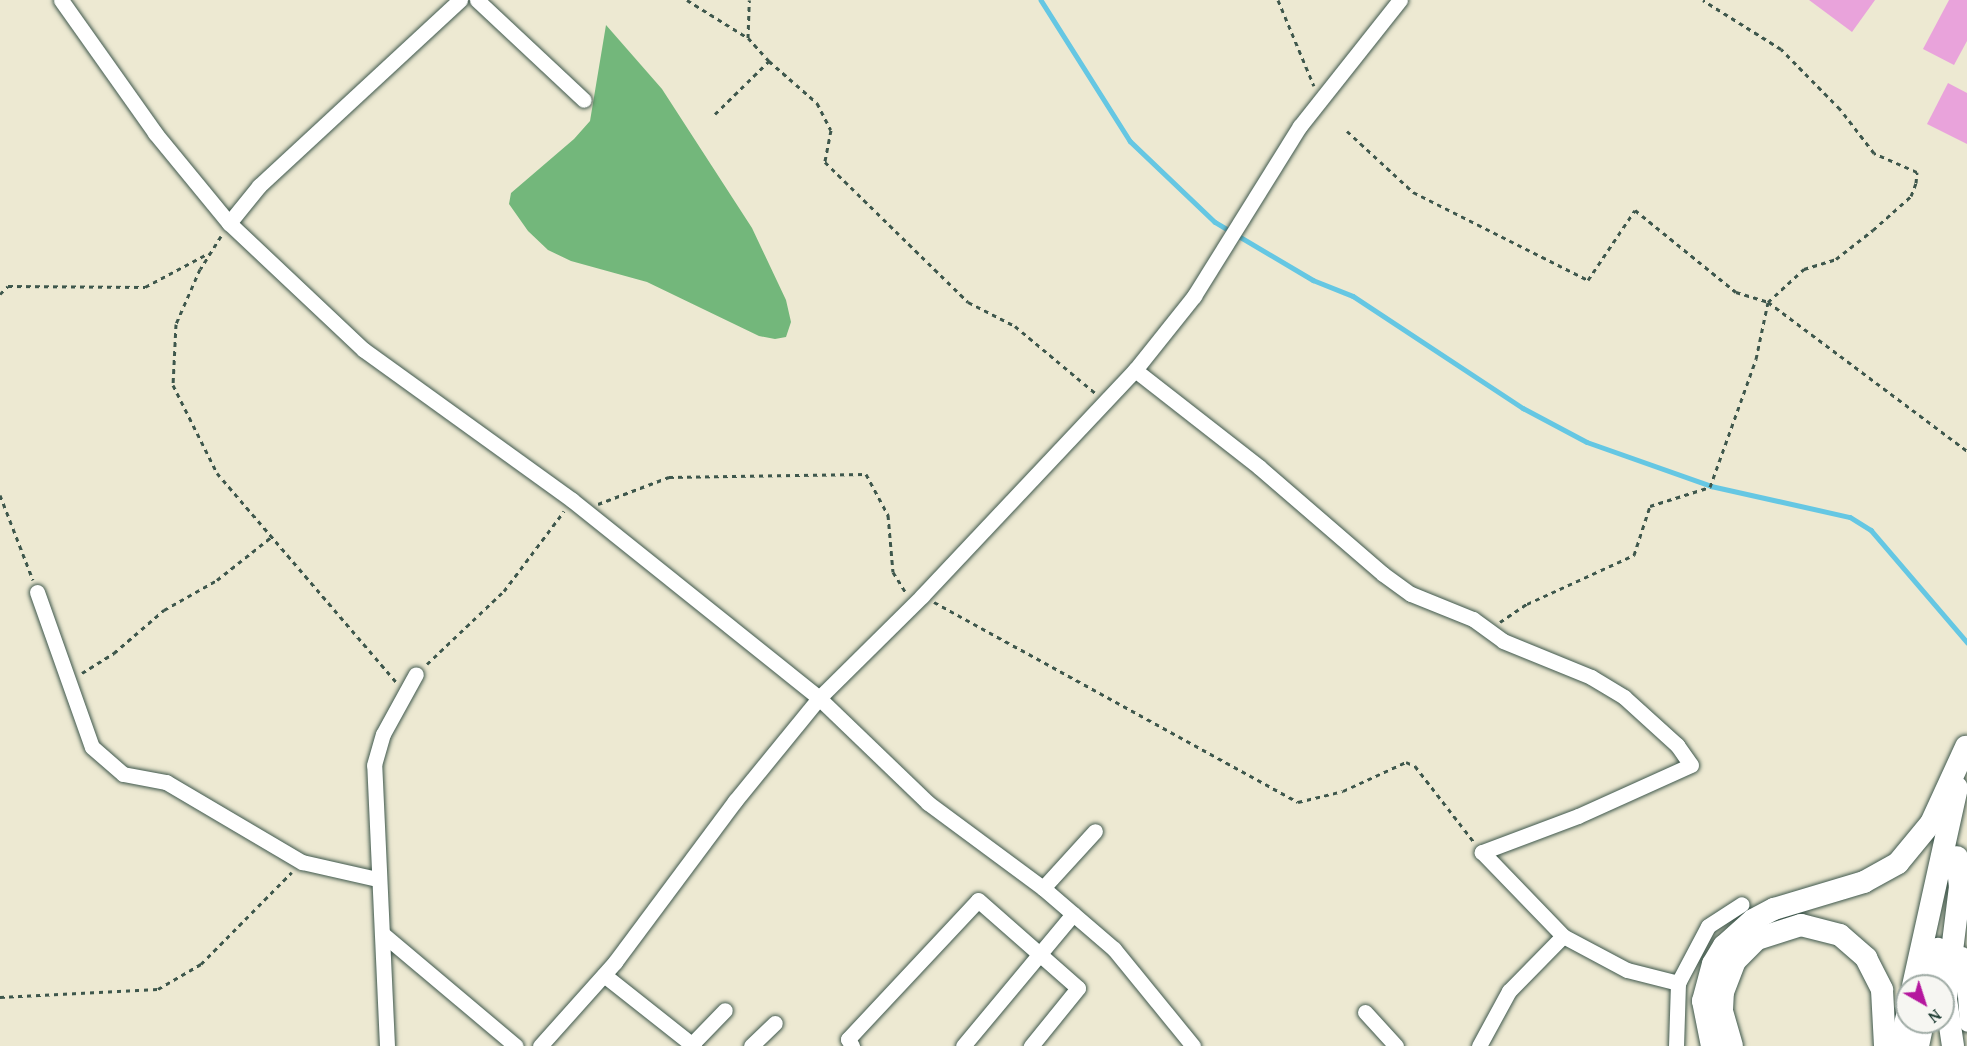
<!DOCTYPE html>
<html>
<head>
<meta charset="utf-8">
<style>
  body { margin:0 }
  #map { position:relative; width:1967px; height:1046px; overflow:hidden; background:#ede9d2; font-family:"Gentium Book Plus",serif }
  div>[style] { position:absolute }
  .forest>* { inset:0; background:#73b77b }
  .stream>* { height:4.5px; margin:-2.25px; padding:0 2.25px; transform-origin:2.25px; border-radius:2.25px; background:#65c7e3 }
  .building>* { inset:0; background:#e9a3db }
  .path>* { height:3px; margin-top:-1.5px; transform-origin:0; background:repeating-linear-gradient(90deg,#3e574c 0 4.5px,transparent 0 9px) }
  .roads { filter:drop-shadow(0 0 2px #3e574c) drop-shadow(0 0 2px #3e574c) }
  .minor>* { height:15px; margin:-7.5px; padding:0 7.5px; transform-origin:7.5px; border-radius:7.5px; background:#fff }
  .highway>* { height:22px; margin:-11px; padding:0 11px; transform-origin:11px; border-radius:11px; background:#fff }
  span { translate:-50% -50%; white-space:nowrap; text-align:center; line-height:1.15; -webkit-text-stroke:5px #f6f6f2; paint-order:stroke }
  .north { position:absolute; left:1895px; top:974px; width:60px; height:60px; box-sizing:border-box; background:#f6f6f2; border:2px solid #a0aca6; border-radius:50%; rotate:141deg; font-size:16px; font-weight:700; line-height:24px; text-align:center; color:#1f3d34 }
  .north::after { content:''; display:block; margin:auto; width:21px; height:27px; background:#b5179e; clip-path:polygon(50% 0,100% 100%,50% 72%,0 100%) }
</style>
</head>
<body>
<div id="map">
  <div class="forest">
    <i style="clip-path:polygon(606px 25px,662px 89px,752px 228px,786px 300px,791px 322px,786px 337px,775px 339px,759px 336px,647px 282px,571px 261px,548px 250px,528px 231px,509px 204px,511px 193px,574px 139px,590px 121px)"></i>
  </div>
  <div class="stream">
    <i style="left:1041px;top:0;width:167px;rotate:57.7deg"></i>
    <i style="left:1130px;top:141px;width:117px;rotate:43.6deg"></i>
    <i style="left:1215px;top:222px;width:114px;rotate:30.6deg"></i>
    <i style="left:1313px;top:280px;width:43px;rotate:21.8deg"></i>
    <i style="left:1353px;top:296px;width:204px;rotate:33.4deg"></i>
    <i style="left:1523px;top:408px;width:72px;rotate:28deg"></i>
    <i style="left:1587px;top:442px;width:132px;rotate:19.5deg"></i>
    <i style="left:1711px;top:486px;width:142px;rotate:12.6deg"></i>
    <i style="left:1850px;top:517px;width:25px;rotate:32deg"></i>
    <i style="left:1871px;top:530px;width:148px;rotate:49.4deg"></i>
  </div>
  <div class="building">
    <i style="clip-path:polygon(1809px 0,1875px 0,1852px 32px)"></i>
    <i style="clip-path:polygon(1949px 0,1967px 0,1967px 41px,1954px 65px,1923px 49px)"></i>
    <i style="clip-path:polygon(1948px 83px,1967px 93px,1967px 144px,1927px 124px)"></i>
  </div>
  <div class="path">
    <i style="left:687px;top:0;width:72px;rotate:31.9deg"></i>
    <i style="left:1278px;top:0;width:93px;rotate:67.3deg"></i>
    <i style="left:769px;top:61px;width:64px;rotate:41.2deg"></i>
    <i style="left:817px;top:103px;width:30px;rotate:63deg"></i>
    <i style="left:831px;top:130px;width:33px;rotate:101deg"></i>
    <i style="left:825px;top:162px;width:200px;rotate:44.4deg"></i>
    <i style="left:968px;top:302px;width:53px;rotate:27.1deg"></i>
    <i style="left:1015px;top:326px;width:104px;rotate:39.9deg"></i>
    <i style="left:715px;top:114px;width:76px;rotate:-44.5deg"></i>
    <i style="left:769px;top:61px;width:31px;rotate:-132deg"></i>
    <i style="left:748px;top:38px;width:38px;rotate:-88deg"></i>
    <i style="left:1347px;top:131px;width:90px;rotate:42.7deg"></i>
    <i style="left:1413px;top:192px;width:196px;rotate:26.7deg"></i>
    <i style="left:1588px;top:280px;width:84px;rotate:-56.1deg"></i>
    <i style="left:1635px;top:210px;width:130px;rotate:39.1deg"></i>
    <i style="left:1736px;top:292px;width:34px;rotate:17deg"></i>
    <i style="left:1768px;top:302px;width:249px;rotate:36.8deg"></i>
    <i style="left:221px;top:236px;width:39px;rotate:122deg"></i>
    <i style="left:200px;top:269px;width:60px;rotate:113.6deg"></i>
    <i style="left:176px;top:324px;width:61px;rotate:92.8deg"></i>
    <i style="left:173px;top:385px;width:98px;rotate:63.4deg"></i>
    <i style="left:217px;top:473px;width:275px;rotate:49.4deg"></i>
    <i style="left:0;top:294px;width:11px;rotate:-45deg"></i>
    <i style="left:8px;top:286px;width:137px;rotate:0.4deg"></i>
    <i style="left:145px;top:287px;width:72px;rotate:-28deg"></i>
    <i style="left:0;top:495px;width:91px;rotate:68.8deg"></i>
    <i style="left:598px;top:504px;width:76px;rotate:-20.8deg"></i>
    <i style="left:669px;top:477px;width:197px;rotate:-0.9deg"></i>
    <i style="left:866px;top:474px;width:47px;rotate:61.8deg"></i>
    <i style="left:888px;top:515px;width:57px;rotate:85deg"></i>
    <i style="left:893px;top:572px;width:25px;rotate:58deg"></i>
    <i style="left:934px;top:602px;width:415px;rotate:28.8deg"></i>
    <i style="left:1298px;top:802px;width:46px;rotate:-13.7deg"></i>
    <i style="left:1343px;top:791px;width:69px;rotate:-24.7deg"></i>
    <i style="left:1406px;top:762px;width:10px;rotate:24deg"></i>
    <i style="left:1415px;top:766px;width:96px;rotate:52.2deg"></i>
    <i style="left:1500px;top:622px;width:32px;rotate:-34deg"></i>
    <i style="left:1527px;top:604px;width:118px;rotate:-24.6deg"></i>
    <i style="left:1634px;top:555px;width:52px;rotate:-71.9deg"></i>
    <i style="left:1650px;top:506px;width:63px;rotate:-17.6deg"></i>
    <i style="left:1710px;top:487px;width:136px;rotate:-70.2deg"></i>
    <i style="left:1756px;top:359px;width:58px;rotate:-78.1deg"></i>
    <i style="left:1768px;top:302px;width:49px;rotate:-42.5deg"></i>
    <i style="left:1804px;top:269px;width:34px;rotate:-17deg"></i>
    <i style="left:1836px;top:259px;width:47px;rotate:-38.1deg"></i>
    <i style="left:1873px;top:230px;width:51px;rotate:-41.8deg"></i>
    <i style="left:1911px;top:196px;width:14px;rotate:-69deg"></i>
    <i style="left:1916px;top:183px;width:11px;rotate:-85deg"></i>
    <i style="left:1917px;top:172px;width:47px;rotate:-156.2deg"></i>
    <i style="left:1874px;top:153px;width:56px;rotate:-127.7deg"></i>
    <i style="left:1840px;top:109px;width:84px;rotate:-134.5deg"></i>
    <i style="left:1781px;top:49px;width:92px;rotate:-147.9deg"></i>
    <i style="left:427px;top:664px;width:106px;rotate:-43.5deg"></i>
    <i style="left:504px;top:591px;width:100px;rotate:-53.1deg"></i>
    <i style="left:82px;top:673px;width:38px;rotate:-32deg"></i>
    <i style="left:114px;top:653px;width:66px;rotate:-40.7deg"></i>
    <i style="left:164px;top:610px;width:61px;rotate:-29.5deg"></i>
    <i style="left:217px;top:580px;width:68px;rotate:-38.4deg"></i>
    <i style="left:0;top:997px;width:158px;rotate:-2.9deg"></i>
    <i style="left:158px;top:989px;width:50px;rotate:-30.2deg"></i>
    <i style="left:201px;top:964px;width:129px;rotate:-45.3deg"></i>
  </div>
  <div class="roads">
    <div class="minor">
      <i style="left:61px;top:0;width:163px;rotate:54.7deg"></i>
      <i style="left:155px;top:133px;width:117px;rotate:50.6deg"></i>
      <i style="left:229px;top:223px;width:185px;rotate:43.3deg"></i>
      <i style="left:364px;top:350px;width:256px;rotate:35.8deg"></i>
      <i style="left:572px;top:500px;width:317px;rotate:38.7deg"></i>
      <i style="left:819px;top:698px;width:151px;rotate:43.9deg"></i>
      <i style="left:928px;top:803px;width:143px;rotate:36.5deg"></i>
      <i style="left:1043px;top:888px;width:94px;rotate:40.7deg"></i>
      <i style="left:1114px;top:949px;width:125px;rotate:50.8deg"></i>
      <i style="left:477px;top:0;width:146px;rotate:43.1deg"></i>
      <i style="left:229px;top:223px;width:48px;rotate:-51deg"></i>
      <i style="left:259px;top:186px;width:274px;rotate:-42.8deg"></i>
      <i style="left:1135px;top:370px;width:157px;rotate:38deg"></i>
      <i style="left:1259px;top:467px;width:164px;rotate:40.8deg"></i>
      <i style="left:1383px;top:574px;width:34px;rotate:36deg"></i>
      <i style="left:1411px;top:594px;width:67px;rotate:22deg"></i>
      <i style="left:1473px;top:619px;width:37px;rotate:36deg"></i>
      <i style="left:1503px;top:641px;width:95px;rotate:22.2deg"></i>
      <i style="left:1591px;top:677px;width:39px;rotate:31deg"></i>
      <i style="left:1624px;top:697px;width:72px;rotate:42.2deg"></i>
      <i style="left:1677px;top:745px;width:24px;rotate:55deg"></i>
      <i style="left:1691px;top:765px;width:124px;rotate:155.7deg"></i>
      <i style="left:1578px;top:816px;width:103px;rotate:159.4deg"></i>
      <i style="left:1482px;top:852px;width:117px;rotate:46deg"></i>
      <i style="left:37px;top:592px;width:164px;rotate:70.5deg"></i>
      <i style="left:92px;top:747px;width:41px;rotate:41.1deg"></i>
      <i style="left:123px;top:774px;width:44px;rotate:10.5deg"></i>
      <i style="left:166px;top:782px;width:158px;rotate:30.5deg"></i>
      <i style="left:302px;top:862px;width:77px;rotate:12.8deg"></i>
      <i style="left:1043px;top:888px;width:77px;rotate:-47.6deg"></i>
      <i style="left:384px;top:935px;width:172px;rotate:40.1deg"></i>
      <i style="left:1962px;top:954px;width:70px;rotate:85.9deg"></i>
      <i style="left:604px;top:975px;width:115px;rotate:38.3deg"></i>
      <i style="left:1678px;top:983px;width:64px;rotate:-62.2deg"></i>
      <i style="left:1708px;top:926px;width:40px;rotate:-32.9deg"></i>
      <i style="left:1365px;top:1012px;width:46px;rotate:47.6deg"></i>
      <i style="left:692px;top:1044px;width:47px;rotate:-45.9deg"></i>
      <i style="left:387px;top:1046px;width:281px;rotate:-92.6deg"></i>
      <i style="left:374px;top:765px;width:32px;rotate:-74deg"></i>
      <i style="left:383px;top:734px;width:68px;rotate:-61.2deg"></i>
      <i style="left:540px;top:1046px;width:113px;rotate:-48.2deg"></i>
      <i style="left:615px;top:962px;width:201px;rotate:-53.3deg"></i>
      <i style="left:735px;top:801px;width:133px;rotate:-50.8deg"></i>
      <i style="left:819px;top:698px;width:145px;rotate:-44.7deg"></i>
      <i style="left:922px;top:596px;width:311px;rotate:-46.7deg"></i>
      <i style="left:1135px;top:370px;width:95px;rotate:-51.4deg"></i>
      <i style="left:1194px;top:296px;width:200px;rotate:-58.1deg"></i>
      <i style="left:1300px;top:126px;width:161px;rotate:-51.6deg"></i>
      <i style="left:751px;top:1046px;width:33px;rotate:-44deg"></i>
      <i style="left:852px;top:1046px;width:8px;rotate:-120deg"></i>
      <i style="left:848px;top:1039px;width:190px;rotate:-46.9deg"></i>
      <i style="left:978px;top:900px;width:133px;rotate:41.3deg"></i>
      <i style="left:1078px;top:988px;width:75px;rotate:129deg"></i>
      <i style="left:963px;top:1046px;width:172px;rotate:-50.2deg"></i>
      <i style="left:1479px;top:1046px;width:63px;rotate:-61.4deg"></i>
      <i style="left:1509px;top:991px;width:77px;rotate:-45.5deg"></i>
      <i style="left:1563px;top:936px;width:72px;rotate:28deg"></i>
      <i style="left:1627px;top:970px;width:53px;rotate:14.3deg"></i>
      <i style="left:1678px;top:983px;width:63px;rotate:91.8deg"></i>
    </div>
    <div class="highway">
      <i style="left:1913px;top:986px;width:203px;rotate:-77.5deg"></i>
      <i style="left:1930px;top:986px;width:38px;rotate:-78deg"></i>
      <i style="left:1712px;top:1046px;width:46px;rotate:-101.3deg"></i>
      <i style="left:1703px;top:1001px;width:38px;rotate:-75deg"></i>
      <i style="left:1713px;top:964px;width:21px;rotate:-59deg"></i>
      <i style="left:1724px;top:946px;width:39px;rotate:-42deg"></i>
      <i style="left:1753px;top:920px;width:24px;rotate:-28deg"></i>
      <i style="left:1774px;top:909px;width:94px;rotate:-16.7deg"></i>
      <i style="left:1864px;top:882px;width:39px;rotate:-29deg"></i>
      <i style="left:1898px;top:863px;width:52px;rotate:-50.5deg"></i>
      <i style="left:1931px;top:823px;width:84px;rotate:-65.3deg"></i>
      <i style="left:1732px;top:1046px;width:37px;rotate:-106deg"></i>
      <i style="left:1722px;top:1010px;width:18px;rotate:-87deg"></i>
      <i style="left:1723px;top:992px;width:33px;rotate:-69deg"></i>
      <i style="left:1735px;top:961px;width:31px;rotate:-45deg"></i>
      <i style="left:1757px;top:939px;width:46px;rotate:-17.7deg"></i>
      <i style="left:1801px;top:925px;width:40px;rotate:14.4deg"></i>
      <i style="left:1840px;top:935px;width:35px;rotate:41deg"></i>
      <i style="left:1866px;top:958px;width:36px;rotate:63deg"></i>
      <i style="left:1882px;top:990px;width:56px;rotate:86.9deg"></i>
      <i style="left:1900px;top:1046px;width:32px;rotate:-77deg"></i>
      <i style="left:1918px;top:1046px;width:25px;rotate:-78deg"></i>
      <i style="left:1953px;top:1046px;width:48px;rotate:-98.5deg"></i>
      <i style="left:1946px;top:999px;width:113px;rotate:-82.9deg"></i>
      <i style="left:1960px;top:887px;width:30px;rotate:-96deg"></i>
    </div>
  </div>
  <div class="north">N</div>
</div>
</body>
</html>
